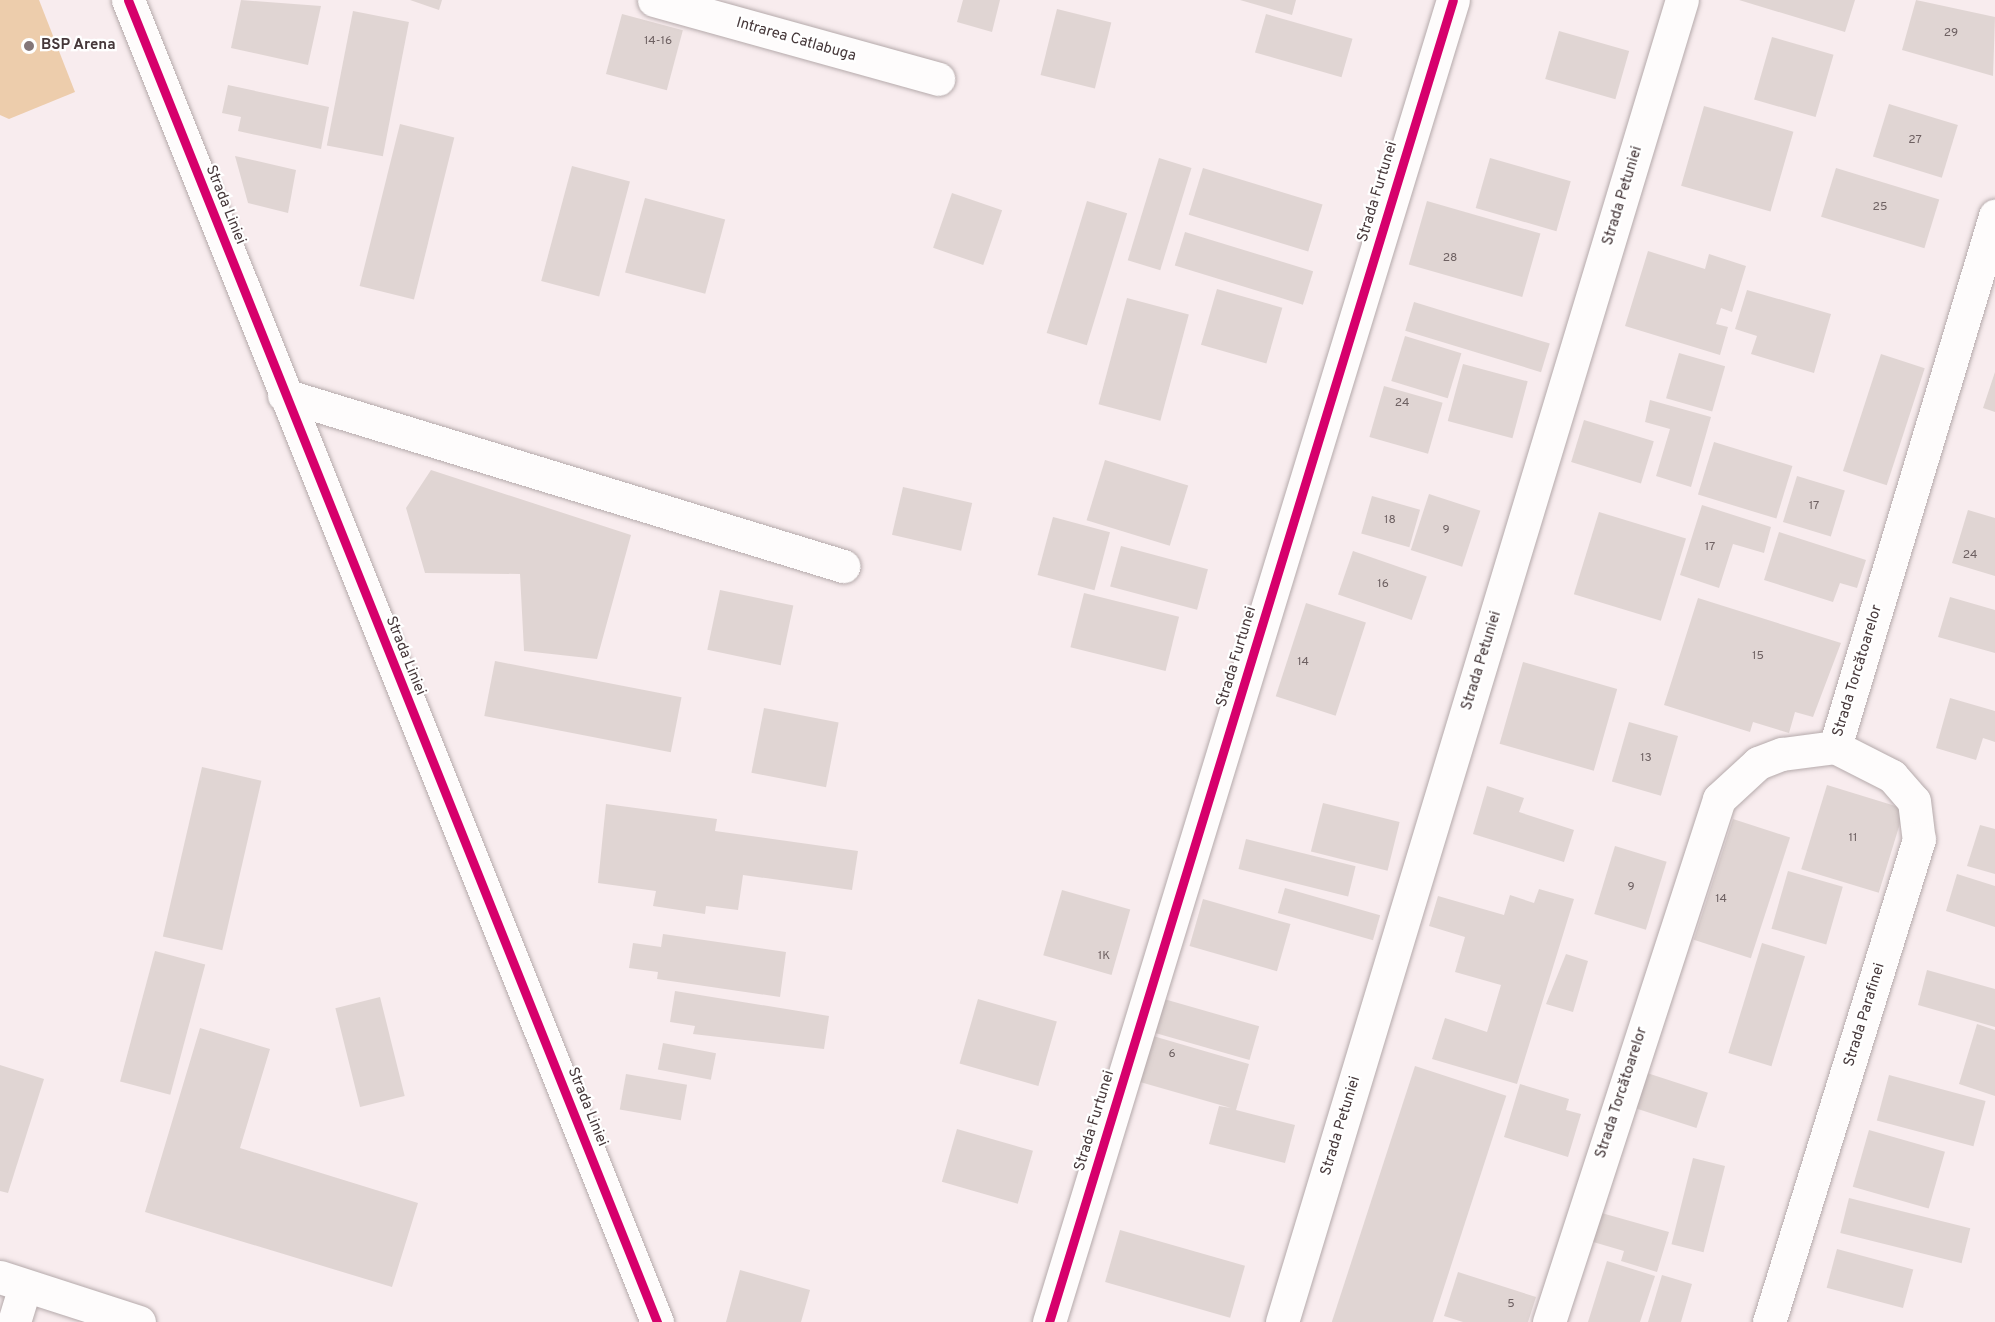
<!DOCTYPE html>
<html>
<head>
<meta charset="utf-8">
<style>
  body { margin:0 }
  #map { position:relative; width:1995px; height:1322px; overflow:hidden; background:#f8ecee; font-family:Overpass,sans-serif }
  div>[style] { position:absolute }
  .green>* { inset:0; background:#edcdac }
  .building>* { inset:0; background:#e0d5d3; transform-origin:0 0 }
  .roads { filter:drop-shadow(0 0 2px #b5aaab) drop-shadow(0 0 2px #b5aaab) }
  .minor>* { height:33px; margin:-16.5px; padding:0 16.5px; transform-origin:16.5px; border-radius:16.5px; background:#fefcfc }
  .cycleway>* { height:9px; margin:-4.5px; padding:0 4.5px; transform-origin:4.5px; border-radius:4.5px; background:#d6006c }
  .dots>* { width:16px; height:16px; translate:-50% -50%; box-sizing:border-box; border:3px solid #fff; border-radius:50% }
  span { translate:-50% -50%; white-space:nowrap; text-align:center; line-height:1.15; -webkit-text-stroke:4.5px #fff; paint-order:stroke }
  .number-label { font-size:12px; color:#6e6162 }
  .number-label span { -webkit-text-stroke-width:0 }
  .street-label { font-size:15px; color:#453739 }
  .poi-label { font-size:15px; color:#453739; font-weight:700 }
  .left { translate:0 -50%; text-align:left }
</style>
</head>
<body>
<div id="map">
  <div class="green">
    <i style="clip-path:polygon(0 0,39px 0,75px 92px,9px 119px,0 115px)"></i>
  </div>
  <div class="building">
    <i style="clip-path:polygon(241px 0,321px 6px,308px 65px,231px 48px)"></i>
    <i style="clip-path:polygon(410px 0,442px 0,439px 10px)"></i>
    <i style="clip-path:polygon(963px 0,1000px 0,992px 32px,957px 22px)"></i>
    <i style="clip-path:polygon(1240px 0,1296px 0,1292px 15px)"></i>
    <i style="clip-path:polygon(1739px 0,1855px 0,1845px 32px)"></i>
    <i style="clip-path:polygon(1916px 0,1995px 17px,1993px 76px,1902px 50px)"></i>
    <i style="left:1057px;top:9px;width:56px;height:68px;rotate:14deg"></i>
    <i style="left:353px;top:11px;width:57px;height:137px;rotate:11deg"></i>
    <i style="left:622px;top:14px;width:63px;height:62px;rotate:15deg"></i>
    <i style="left:1266px;top:14px;width:90px;height:40px;rotate:16deg"></i>
    <i style="left:1559px;top:31px;width:73px;height:50px;rotate:16deg"></i>
    <i style="left:1772px;top:37px;width:64px;height:65px;rotate:16deg"></i>
    <i style="clip-path:polygon(228px 85px,329px 107px,321px 149px,238px 131px,241px 117px,222px 113px)"></i>
    <i style="left:1889px;top:104px;width:72px;height:55px;rotate:17deg"></i>
    <i style="left:1704px;top:106px;width:93px;height:83px;rotate:16deg"></i>
    <i style="left:400px;top:124px;width:56px;height:167px;rotate:14deg"></i>
    <i style="clip-path:polygon(235px 156px,296px 170px,288px 213px,248px 203px)"></i>
    <i style="left:1159px;top:158px;width:34px;height:107px;rotate:17deg"></i>
    <i style="left:1490px;top:158px;width:84px;height:52px;rotate:16deg"></i>
    <i style="left:572px;top:166px;width:60px;height:119px;rotate:15deg"></i>
    <i style="left:1203px;top:168px;width:125px;height:49px;rotate:17deg"></i>
    <i style="left:1836px;top:168px;width:108px;height:51px;rotate:17deg"></i>
    <i style="left:952px;top:193px;width:53px;height:58px;rotate:19deg"></i>
    <i style="left:645px;top:198px;width:83px;height:77px;rotate:15deg"></i>
    <i style="left:1087px;top:201px;width:42px;height:138px;rotate:17deg"></i>
    <i style="left:1427px;top:201px;width:118px;height:66px;rotate:16deg"></i>
    <i style="left:1185px;top:232px;width:134px;height:35px;rotate:17deg"></i>
    <i style="clip-path:polygon(1648px 251px,1705px 269px,1709px 254px,1746px 266px,1732px 312px,1721px 308px,1716px 324px,1728px 327px,1720px 355px,1625px 326px)"></i>
    <i style="left:1217px;top:289px;width:68px;height:58px;rotate:16deg"></i>
    <i style="clip-path:polygon(1747px 290px,1831px 314px,1814px 373px,1751px 354px,1757px 336px,1735px 329px)"></i>
    <i style="left:1127px;top:298px;width:64px;height:110px;rotate:15deg"></i>
    <i style="left:1414px;top:302px;width:142px;height:30px;rotate:17deg"></i>
    <i style="left:1405px;top:336px;width:59px;height:47px;rotate:17deg"></i>
    <i style="left:1679px;top:353px;width:48px;height:47px;rotate:16deg"></i>
    <i style="left:1881px;top:354px;width:46px;height:123px;rotate:18deg"></i>
    <i style="left:1463px;top:364px;width:67px;height:59px;rotate:15deg"></i>
    <i style="clip-path:polygon(1995px 372px,1995px 412px,1983px 408px)"></i>
    <i style="left:1384px;top:386px;width:61px;height:53px;rotate:16deg"></i>
    <i style="clip-path:polygon(1650px 400px,1711px 417px,1691px 487px,1656px 476px,1670px 429px,1645px 422px)"></i>
    <i style="left:1584px;top:420px;width:73px;height:44px;rotate:17deg"></i>
    <i style="left:1714px;top:442px;width:82px;height:55px;rotate:17deg"></i>
    <i style="left:1105px;top:460px;width:87px;height:63px;rotate:17deg"></i>
    <i style="clip-path:polygon(431px 470px,631px 535px,597px 659px,524px 651px,520px 574px,425px 573px,406px 508px)"></i>
    <i style="left:1797px;top:476px;width:50px;height:48px;rotate:17deg"></i>
    <i style="left:903px;top:487px;width:71px;height:49px;rotate:13deg"></i>
    <i style="left:1429px;top:494px;width:54px;height:59px;rotate:18deg"></i>
    <i style="left:1372px;top:496px;width:50px;height:39px;rotate:16deg"></i>
    <i style="clip-path:polygon(1702px 505px,1771px 527px,1764px 553px,1733px 544px,1719px 588px,1680px 575px)"></i>
    <i style="clip-path:polygon(1968px 510px,1995px 518px,1995px 576px,1952px 563px)"></i>
    <i style="left:1599px;top:512px;width:91px;height:86px;rotate:17deg"></i>
    <i style="left:1053px;top:517px;width:59px;height:60px;rotate:15deg"></i>
    <i style="clip-path:polygon(1779px 532px,1866px 560px,1857px 588px,1840px 583px,1833px 602px,1764px 580px)"></i>
    <i style="left:1121px;top:546px;width:90px;height:42px;rotate:15deg"></i>
    <i style="left:1353px;top:551px;width:78px;height:46px;rotate:19deg"></i>
    <i style="left:720px;top:590px;width:75px;height:61px;rotate:12deg"></i>
    <i style="left:1084px;top:593px;width:98px;height:56px;rotate:14deg"></i>
    <i style="clip-path:polygon(1950px 597px,1995px 610px,1995px 653px,1938px 637px)"></i>
    <i style="clip-path:polygon(1698px 598px,1841px 643px,1813px 717px,1795px 712px,1789px 733px,1753px 722px,1750px 732px,1664px 705px)"></i>
    <i style="left:1306px;top:603px;width:63px;height:98px;rotate:18deg"></i>
    <i style="left:495px;top:661px;width:190px;height:56px;rotate:11deg"></i>
    <i style="left:1523px;top:662px;width:98px;height:85px;rotate:16deg"></i>
    <i style="clip-path:polygon(1950px 698px,1995px 711px,1995px 742px,1983px 738px,1976px 760px,1936px 748px)"></i>
    <i style="left:764px;top:708px;width:76px;height:66px;rotate:11deg"></i>
    <i style="left:1629px;top:722px;width:51px;height:62px;rotate:16deg"></i>
    <i style="left:202px;top:767px;width:61px;height:174px;rotate:13deg"></i>
    <i style="left:1827px;top:785px;width:81px;height:88px;rotate:17deg"></i>
    <i style="clip-path:polygon(1487px 786px,1524px 798px,1519px 812px,1574px 830px,1564px 862px,1473px 834px)"></i>
    <i style="left:1323px;top:803px;width:79px;height:50px;rotate:14deg"></i>
    <i style="clip-path:polygon(606px 804px,717px 819px,715px 831px,858px 851px,852px 890px,743px 875px,738px 910px,706px 906px,705px 914px,653px 906px,656px 891px,598px 883px)"></i>
    <i style="left:1733px;top:819px;width:60px;height:127px;rotate:18deg"></i>
    <i style="clip-path:polygon(1980px 825px,1995px 829px,1995px 874px,1967px 866px)"></i>
    <i style="left:1246px;top:839px;width:113px;height:31px;rotate:14deg"></i>
    <i style="left:1615px;top:846px;width:54px;height:71px;rotate:17deg"></i>
    <i style="left:1788px;top:871px;width:57px;height:60px;rotate:16deg"></i>
    <i style="clip-path:polygon(1957px 874px,1995px 886px,1995px 927px,1946px 911px)"></i>
    <i style="left:1285px;top:888px;width:99px;height:26px;rotate:16deg"></i>
    <i style="clip-path:polygon(1539px 889px,1574px 899px,1517px 1084px,1432px 1059px,1445px 1018px,1487px 1032px,1501px 985px,1455px 972px,1465px 937px,1429px 926px,1438px 896px,1504px 915px,1510px 895px,1534px 903px)"></i>
    <i style="left:1062px;top:890px;width:71px;height:68px;rotate:16deg"></i>
    <i style="left:1203px;top:899px;width:91px;height:49px;rotate:16deg"></i>
    <i style="clip-path:polygon(663px 934px,786px 952px,780px 997px,657px 979px,658px 972px,629px 968px,633px 943px,661px 947px)"></i>
    <i style="left:1762px;top:943px;width:45px;height:115px;rotate:17deg"></i>
    <i style="left:155px;top:951px;width:52px;height:135px;rotate:15deg"></i>
    <i style="clip-path:polygon(1566px 954px,1588px 961px,1573px 1012px,1546px 1004px)"></i>
    <i style="clip-path:polygon(1927px 970px,1995px 989px,1995px 1027px,1918px 1005px)"></i>
    <i style="clip-path:polygon(675px 991px,829px 1016px,824px 1049px,693px 1034px,695px 1026px,670px 1022px)"></i>
    <i style="left:380px;top:997px;width:102px;height:46px;rotate:76deg"></i>
    <i style="left:978px;top:999px;width:82px;height:67px;rotate:16deg"></i>
    <i style="left:1164px;top:999px;width:99px;height:35px;rotate:16deg"></i>
    <i style="clip-path:polygon(1977px 1024px,1995px 1030px,1995px 1096px,1959px 1084px)"></i>
    <i style="clip-path:polygon(200px 1028px,270px 1049px,240px 1148px,418px 1203px,392px 1287px,145px 1212px)"></i>
    <i style="clip-path:polygon(1153px 1036px,1249px 1064px,1236px 1110px,1295px 1125px,1285px 1163px,1209px 1144px,1219px 1106px,1231px 1108px,1140px 1082px)"></i>
    <i style="left:663px;top:1043px;width:54px;height:27px;rotate:11deg"></i>
    <i style="clip-path:polygon(0 1065px,44px 1079px,8px 1193px,0 1191px)"></i>
    <i style="left:1415px;top:1066px;width:96px;height:269px;rotate:18deg"></i>
    <i style="left:1647px;top:1073px;width:64px;height:37px;rotate:18deg"></i>
    <i style="left:626px;top:1074px;width:62px;height:36px;rotate:10deg"></i>
    <i style="left:1889px;top:1075px;width:100px;height:47px;rotate:15deg"></i>
    <i style="clip-path:polygon(1520px 1084px,1569px 1099px,1566px 1110px,1581px 1114px,1568px 1157px,1504px 1137px)"></i>
    <i style="left:957px;top:1129px;width:79px;height:55px;rotate:16deg"></i>
    <i style="left:1869px;top:1130px;width:79px;height:59px;rotate:16deg"></i>
    <i style="left:1693px;top:1158px;width:33px;height:89px;rotate:14deg"></i>
    <i style="left:1849px;top:1198px;width:125px;height:36px;rotate:14deg"></i>
    <i style="clip-path:polygon(1591px 1210px,1669px 1232px,1657px 1272px,1621px 1261px,1624px 1251px,1583px 1239px)"></i>
    <i style="left:1120px;top:1230px;width:130px;height:54px;rotate:16deg"></i>
    <i style="left:1837px;top:1249px;width:79px;height:40px;rotate:15deg"></i>
    <i style="clip-path:polygon(1607px 1261px,1655px 1276px,1640px 1322px,1588px 1322px)"></i>
    <i style="clip-path:polygon(740px 1270px,810px 1290px,801px 1322px,726px 1322px)"></i>
    <i style="clip-path:polygon(1458px 1272px,1536px 1297px,1528px 1322px,1463px 1322px,1444px 1316px)"></i>
    <i style="clip-path:polygon(1662px 1275px,1692px 1284px,1681px 1322px,1648px 1322px)"></i>
  </div>
  <div class="roads">
    <div class="minor">
      <i style="left:128px;top:0;width:1424px;rotate:68.19deg"></i>
      <i style="left:654px;top:0;width:295px;rotate:15.5deg"></i>
      <i style="left:284px;top:395px;width:585px;rotate:17.01deg"></i>
      <i style="left:1835px;top:747px;width:555px;rotate:-73.23deg"></i>
      <i style="left:0;top:1277px;width:146px;rotate:17.9deg"></i>
      <i style="left:14px;top:1322px;width:38px;rotate:-73deg"></i>
      <i style="left:1049px;top:1322px;width:1382px;rotate:-73.01deg"></i>
      <i style="left:1282px;top:1322px;width:1381px;rotate:-73.17deg"></i>
      <i style="left:1549px;top:1322px;width:550px;rotate:-71.99deg"></i>
      <i style="left:1719px;top:799px;width:53px;rotate:-42.7deg"></i>
      <i style="left:1758px;top:763px;width:26px;rotate:-21deg"></i>
      <i style="left:1782px;top:754px;width:53px;rotate:-7.5deg"></i>
      <i style="left:1835px;top:747px;width:64px;rotate:27deg"></i>
      <i style="left:1892px;top:776px;width:33px;rotate:49deg"></i>
      <i style="left:1914px;top:801px;width:38px;rotate:83deg"></i>
      <i style="left:1919px;top:839px;width:506px;rotate:107.25deg"></i>
    </div>
  </div>
  <div class="cycleway">
    <i style="left:128px;top:0;width:1424px;rotate:68.19deg"></i>
    <i style="left:1049px;top:1322px;width:1382px;rotate:-73.01deg"></i>
  </div>
  <div class="dots">
    <i style="left:29px;top:46px;background:#847678"></i>
  </div>
  <div class="number-label">
    <span style="left:1951px;top:34px">29</span>
    <span style="left:658px;top:42px">14-16</span>
    <span style="left:1915px;top:141px">27</span>
    <span style="left:1880px;top:208px">25</span>
    <span style="left:1450px;top:259px">28</span>
    <span style="left:1402px;top:404px">24</span>
    <span style="left:1814px;top:507px">17</span>
    <span style="left:1390px;top:521px">18</span>
    <span style="left:1446px;top:531px">9</span>
    <span style="left:1710px;top:548px">17</span>
    <span style="left:1970px;top:556px">24</span>
    <span style="left:1383px;top:585px">16</span>
    <span style="left:1758px;top:657px">15</span>
    <span style="left:1303px;top:663px">14</span>
    <span style="left:1646px;top:759px">13</span>
    <span style="left:1853px;top:839px">11</span>
    <span style="left:1631px;top:888px">9</span>
    <span style="left:1721px;top:900px">14</span>
    <span style="left:1104px;top:957px">1K</span>
    <span style="left:1172px;top:1055px">6</span>
    <span style="left:1511px;top:1305px">5</span>
  </div>
  <div class="street-label">
    <span style="left:796px;top:40px;rotate:16deg">Intrarea Catlabuga</span>
    <span style="left:1378px;top:192px;rotate:-73deg">Strada Furtunei</span>
    <span style="left:1623px;top:196px;rotate:-73deg">Strada Petuniei</span>
    <span style="left:225px;top:205px;rotate:68deg">Strada Liniei</span>
    <span style="left:405px;top:656px;rotate:68deg">Strada Liniei</span>
    <span style="left:1237px;top:657px;rotate:-73deg">Strada Furtunei</span>
    <span style="left:1482px;top:661px;rotate:-73deg">Strada Petuniei</span>
    <span style="left:1858px;top:671px;rotate:-73deg">Strada Torcătoarelor</span>
    <span style="left:1865px;top:1015px;rotate:-73deg">Strada Parafinei</span>
    <span style="left:1622px;top:1093px;rotate:-72deg">Strada Torcătoarelor</span>
    <span style="left:587px;top:1107px;rotate:68deg">Strada Liniei</span>
    <span style="left:1095px;top:1121px;rotate:-73deg">Strada Furtunei</span>
    <span style="left:1341px;top:1126px;rotate:-73deg">Strada Petuniei</span>
  </div>
  <div class="poi-label">
    <span class="left" style="left:41px;top:46px">BSP Arena</span>
  </div>
</div>
</body>
</html>
